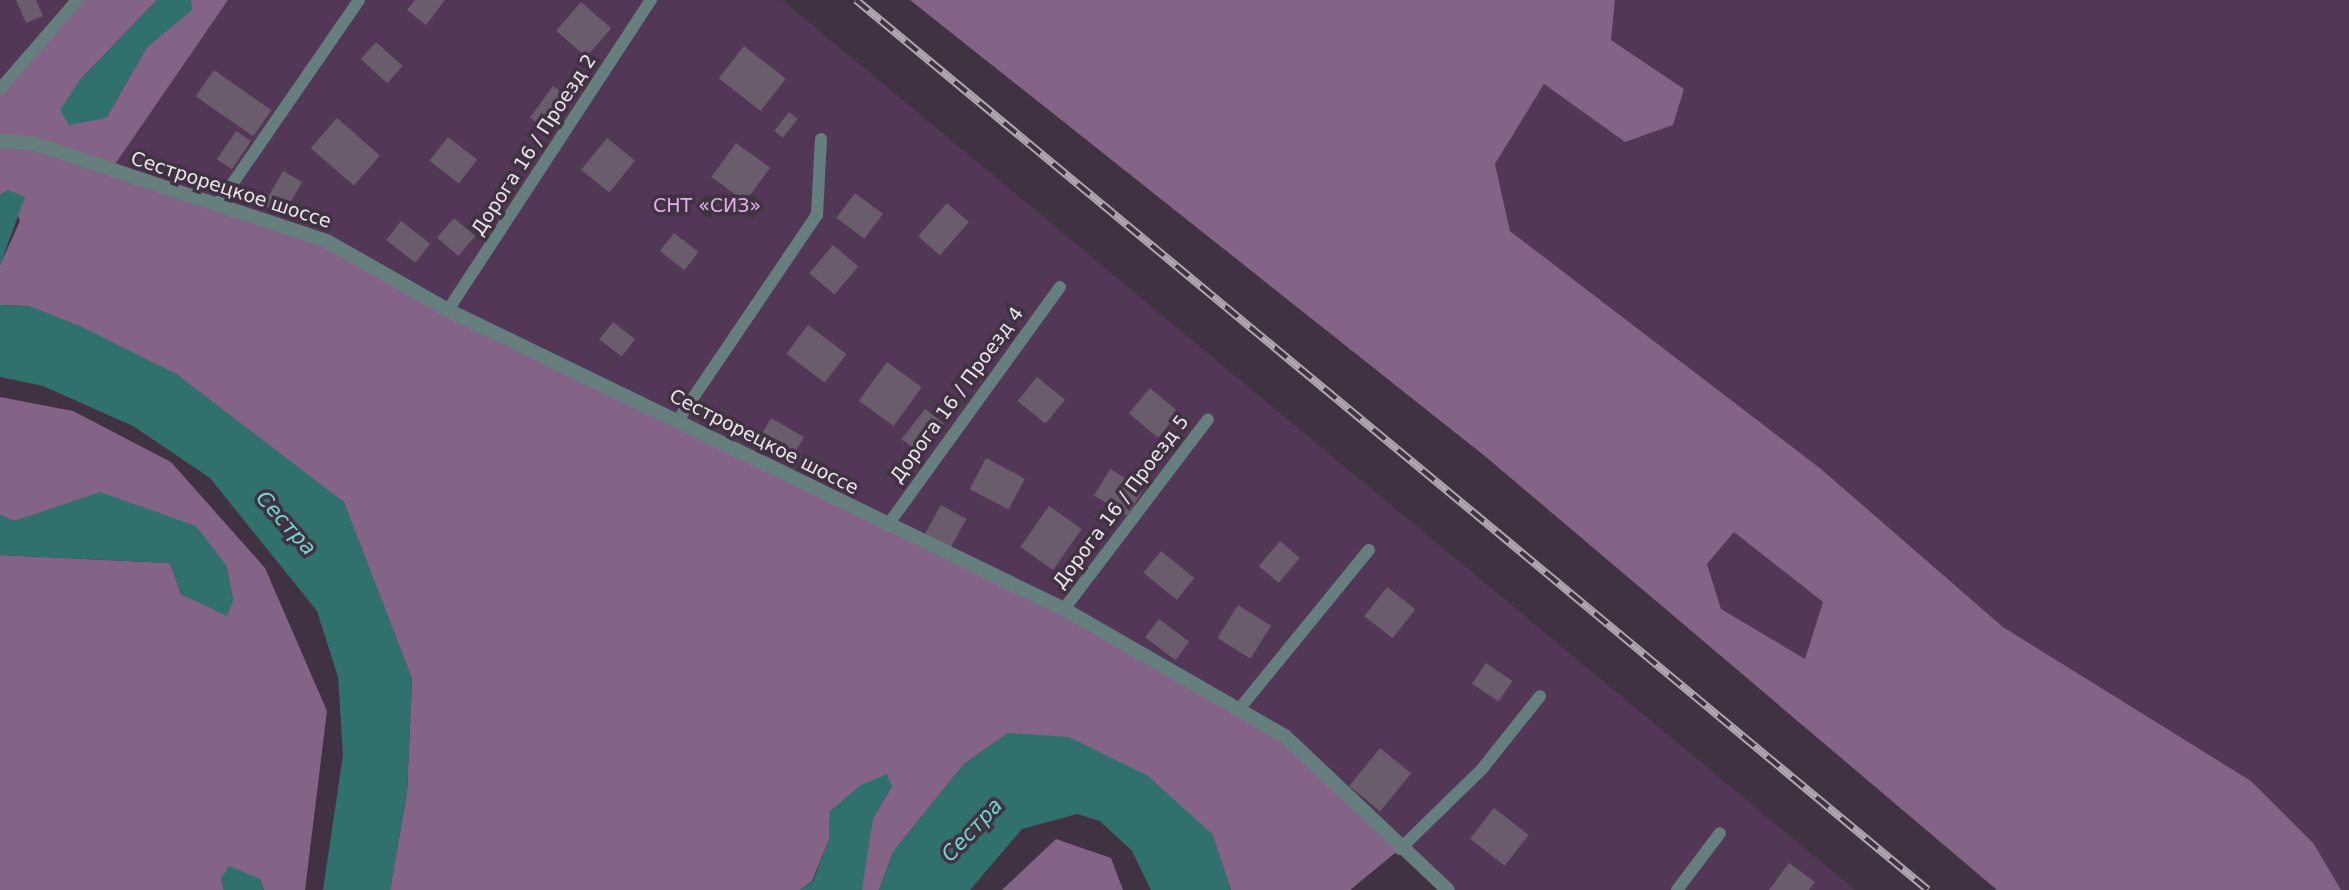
<!DOCTYPE html>
<html>
<head>
<meta charset="utf-8">
<style>
  body { margin:0 }
  #map { position:relative; width:2349px; height:890px; overflow:hidden; background:#403242; font-family:"DejaVu Sans",sans-serif }
  div>[style] { position:absolute }
  .green>* { inset:0; background:#533756 }
  .forest>* { inset:0; background:#836386 }
  .water>* { inset:0; background:#31716d }
  .building>* { inset:0; background:#6b5c6d; transform-origin:0 0 }
  .lane>* { height:12px; margin:-6px; padding:0 6px; transform-origin:6px; border-radius:6px; background:#667f7e }
  .street>* { height:14px; margin:-7px; padding:0 7px; transform-origin:7px; border-radius:7px; background:#667f7e }
  .rail>* { height:8px; margin-top:-4px; transform-origin:0; background:repeating-linear-gradient(90deg,#403242 0 16px,#b0a5b1 0 32px); box-sizing:border-box; border-block:2px solid #b0a5b1 }
  span { translate:-50% -50%; white-space:nowrap; text-align:center; line-height:1.15; -webkit-text-stroke:7px #403242; paint-order:stroke }
  .street-label { font-size:19px; color:#ede4ee }
  .park-label { font-size:19px; color:#e1afe7 }
  .water-label { font-size:21px; color:#71d7d1; font-style:italic }
</style>
</head>
<body>
<div id="map">
  <div class="green">
    <i style="clip-path:polygon(0 0,77px 0,0 89px)"></i>
    <i style="clip-path:polygon(228px 0,782px 0,1855px 890px,1448px 890px,1400px 849px,110px 170px)"></i>
    <i style="clip-path:polygon(1615px 0,2349px 0,2349px 890px,2341px 890px,2314px 844px,2251px 781px,2003px 627px,1821px 469px,1510px 231px,1495px 164px,1544px 84px,1625px 142px,1684px 89px,1611px 40px)"></i>
    <i style="clip-path:polygon(1734px 531px,1823px 602px,1805px 660px,1721px 609px,1707px 564px)"></i>
  </div>
  <div class="forest">
    <i style="clip-path:polygon(77px 0,157px 0,79px 81px,106px 118px,147px 47px,191px 10px,191px 0,228px 0,111px 170px,327px 241px,430px 300px,1077px 616px,1285px 736px,1400px 849px,1350px 890px,1231px 890px,1212px 834px,1008px 733px,964px 764px,893px 852px,879px 890px,862px 890px,864px 866px,873px 818px,892px 786px,830px 811px,829px 840px,812px 881px,800px 890px,390px 890px,407px 792px,412px 679px,344px 503px,176px 374px,29px 306px,0 305px,0 265px,20px 221px,8px 190px,0 195px,0 89px)"></i>
    <i style="clip-path:polygon(evenodd,910px 0,1615px 0,1611px 40px,1684px 89px,1673px 125px,1625px 142px,1544px 84px,1495px 164px,1510px 231px,1821px 469px,2003px 627px,2251px 781px,2314px 844px,2341px 890px,1997px 890px,1486px 457px,910px 0,1734px 532px,1823px 602px,1805px 659px,1721px 609px,1707px 564px,1734px 532px)"></i>
    <i style="clip-path:polygon(0 397px,73px 411px,171px 462px,265px 568px,327px 711px,305px 890px,264px 890px,260px 879px,221px 878px,224px 890px,0 890px,0 555px,170px 563px,181px 594px,226px 615px,233px 600px,226px 565px,43px 513px,13px 521px,0 515px)"></i>
    <i style="clip-path:polygon(1056px 839px,1111px 858px,1123px 890px,1002px 890px)"></i>
  </div>
  <div class="water">
    <i style="clip-path:polygon(157px 0,191px 0,192px 10px,147px 47px,106px 118px,69px 125px,60px 110px,79px 81px)"></i>
    <i style="clip-path:polygon(8px 190px,25px 197px,0 265px,0 195px)"></i>
    <i style="clip-path:polygon(0 305px,29px 306px,80px 326px,176px 374px,344px 502px,412px 679px,407px 792px,390px 890px,323px 890px,343px 755px,338px 677px,317px 611px,210px 478px,133px 426px,43px 386px,0 377px)"></i>
    <i style="clip-path:polygon(100px 492px,196px 526px,226px 565px,233px 600px,227px 616px,181px 594px,170px 563px,0 555px,0 515px,14px 521px)"></i>
    <i style="clip-path:polygon(1008px 733px,1069px 737px,1148px 776px,1212px 834px,1231px 890px,1151px 890px,1132px 851px,1100px 821px,1077px 814px,1022px 829px,970px 890px,879px 890px,893px 852px,964px 764px)"></i>
    <i style="clip-path:polygon(887px 774px,892px 786px,873px 818px,862px 890px,800px 890px,813px 881px,829px 840px,830px 811px,861px 785px)"></i>
    <i style="clip-path:polygon(229px 866px,260px 879px,264px 890px,224px 890px,221px 878px)"></i>
  </div>
  <div class="building">
    <i style="clip-path:polygon(16px 0,36px 0,43px 16px,26px 23px)"></i>
    <i style="clip-path:polygon(415px 0,445px 0,426px 25px,407px 10px)"></i>
    <i style="left:581px;top:2px;width:40px;height:38px;rotate:41deg"></i>
    <i style="left:376px;top:42px;width:36px;height:23px;rotate:42deg"></i>
    <i style="left:744px;top:46px;width:53px;height:41px;rotate:38deg"></i>
    <i style="left:214px;top:70px;width:70px;height:32px;rotate:35deg"></i>
    <i style="left:553px;top:86px;width:24px;height:39px;rotate:36deg"></i>
    <i style="left:789px;top:112px;width:11px;height:24px;rotate:38deg"></i>
    <i style="left:337px;top:118px;width:57px;height:40px;rotate:41deg"></i>
    <i style="left:236px;top:131px;width:18px;height:34px;rotate:34deg"></i>
    <i style="left:448px;top:137px;width:37px;height:30px;rotate:38deg"></i>
    <i style="left:607px;top:138px;width:36px;height:41px;rotate:39deg"></i>
    <i style="left:736px;top:143px;width:42px;height:42px;rotate:36deg"></i>
    <i style="left:283px;top:171px;width:22px;height:39px;rotate:30deg"></i>
    <i style="left:855px;top:193px;width:35px;height:31px;rotate:37deg"></i>
    <i style="left:947px;top:203px;width:29px;height:44px;rotate:41deg"></i>
    <i style="left:454px;top:218px;width:28px;height:26px;rotate:41deg"></i>
    <i style="left:401px;top:221px;width:37px;height:24px;rotate:38deg"></i>
    <i style="left:674px;top:233px;width:31px;height:23px;rotate:38deg"></i>
    <i style="left:833px;top:245px;width:33px;height:37px;rotate:40deg"></i>
    <i style="left:613px;top:322px;width:28px;height:22px;rotate:38deg"></i>
    <i style="left:808px;top:325px;width:48px;height:36px;rotate:37deg"></i>
    <i style="left:887px;top:362px;width:43px;height:48px;rotate:36deg"></i>
    <i style="left:1037px;top:377px;width:36px;height:31px;rotate:39deg"></i>
    <i style="left:1150px;top:388px;width:38px;height:33px;rotate:40deg"></i>
    <i style="left:925px;top:409px;width:24px;height:38px;rotate:38deg"></i>
    <i style="left:771px;top:418px;width:38px;height:26px;rotate:30deg"></i>
    <i style="left:986px;top:458px;width:44px;height:35px;rotate:28deg"></i>
    <i style="left:1110px;top:469px;width:39px;height:31px;rotate:31deg"></i>
    <i style="left:941px;top:505px;width:29px;height:36px;rotate:29deg"></i>
    <i style="left:1049px;top:506px;width:40px;height:50px;rotate:35deg"></i>
    <i style="left:1280px;top:541px;width:26px;height:33px;rotate:40deg"></i>
    <i style="left:1161px;top:551px;width:43px;height:28px;rotate:39deg"></i>
    <i style="left:1387px;top:587px;width:36px;height:37px;rotate:38deg"></i>
    <i style="left:1238px;top:605px;width:39px;height:39px;rotate:32deg"></i>
    <i style="left:1159px;top:619px;width:38px;height:23px;rotate:37deg"></i>
    <i style="left:1486px;top:663px;width:32px;height:25px;rotate:34deg"></i>
    <i style="left:1380px;top:748px;width:40px;height:49px;rotate:39deg"></i>
    <i style="left:1494px;top:808px;width:44px;height:39px;rotate:38deg"></i>
    <i style="clip-path:polygon(1789px 863px,1815px 882px,1809px 890px,1769px 890px)"></i>
  </div>
  <div class="lane">
    <i style="left:0;top:89px;width:118px;rotate:-49.1deg"></i>
    <i style="left:217px;top:206px;width:250px;rotate:-55.4deg"></i>
    <i style="left:448px;top:310px;width:371px;rotate:-56.8deg"></i>
    <i style="left:678px;top:420px;width:248px;rotate:-55.9deg"></i>
    <i style="left:817px;top:215px;width:76px;rotate:-87deg"></i>
    <i style="left:887px;top:526px;width:295px;rotate:-54.1deg"></i>
    <i style="left:1064px;top:609px;width:238px;rotate:-52.8deg"></i>
    <i style="left:1240px;top:708px;width:204px;rotate:-50.8deg"></i>
    <i style="left:1400px;top:849px;width:115px;rotate:-44.3deg"></i>
    <i style="left:1482px;top:769px;width:93px;rotate:-51.5deg"></i>
    <i style="left:1677px;top:890px;width:71px;rotate:-53deg"></i>
  </div>
  <div class="street">
    <i style="left:0;top:141px;width:32px;rotate:4deg"></i>
    <i style="left:32px;top:143px;width:311px;rotate:18.4deg"></i>
    <i style="left:327px;top:241px;width:139px;rotate:29.7deg"></i>
    <i style="left:448px;top:310px;width:685px;rotate:25.89deg"></i>
    <i style="left:1064px;top:609px;width:255px;rotate:29.9deg"></i>
    <i style="left:1285px;top:736px;width:224px;rotate:43.4deg"></i>
  </div>
  <div class="rail">
    <i style="left:856px;top:0;width:1393px;rotate:39.7deg"></i>
  </div>
  <div class="street-label">
    <span style="left:534px;top:145px;rotate:-57deg">Дорога 16 / Проезд 2</span>
    <span style="left:231px;top:190px;rotate:18deg">Сестрорецкое шоссе</span>
    <span style="left:957px;top:395px;rotate:-54deg">Дорога 16 / Проезд 4</span>
    <span style="left:764px;top:442px;rotate:27deg">Сестрорецкое шоссе</span>
    <span style="left:1121px;top:502px;rotate:-53deg">Дорога 16 / Проезд 5</span>
  </div>
  <div class="park-label">
    <span style="left:707px;top:206px">СНТ «СИЗ»</span>
  </div>
  <div class="water-label">
    <span style="left:286px;top:523px;rotate:48deg">Сестра</span>
    <span style="left:972px;top:830px;rotate:-47deg">Сестра</span>
  </div>
</div>
</body>
</html>
